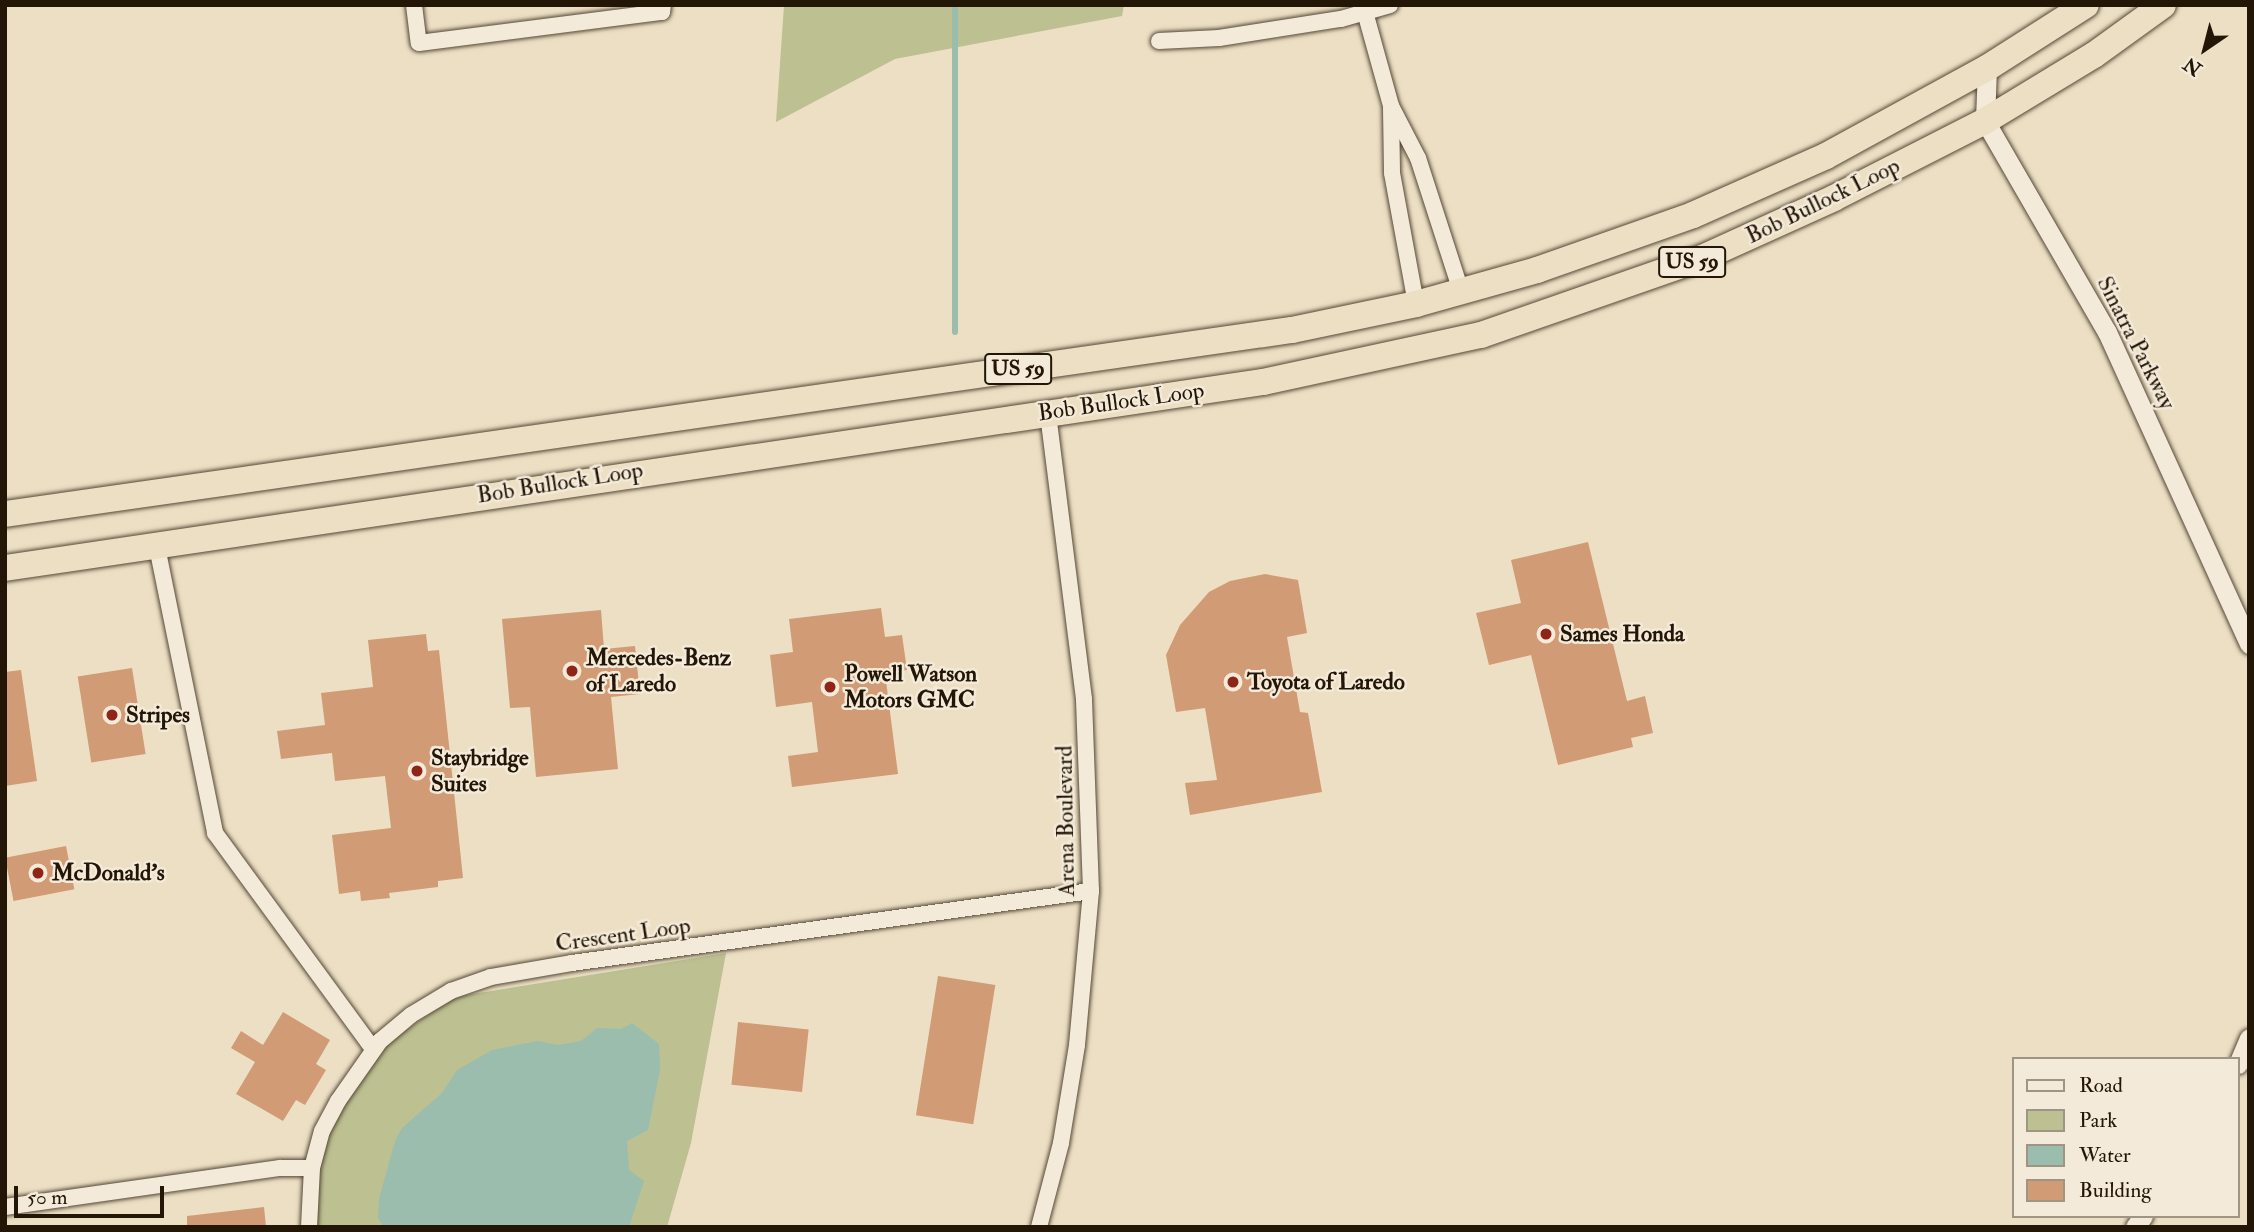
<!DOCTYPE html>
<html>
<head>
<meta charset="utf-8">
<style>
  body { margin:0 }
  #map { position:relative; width:2254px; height:1232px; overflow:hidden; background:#ecdfc4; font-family:"IM FELL Double Pica",serif }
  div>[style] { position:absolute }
  .green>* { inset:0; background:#bdc090 }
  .water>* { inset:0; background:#9abdae }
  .stream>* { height:6px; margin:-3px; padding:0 3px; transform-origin:3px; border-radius:3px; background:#9abdae }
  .building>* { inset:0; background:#d19b75; transform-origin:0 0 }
  .roads { filter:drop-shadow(0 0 2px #554836) drop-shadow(0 0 2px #554836) }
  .minor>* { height:16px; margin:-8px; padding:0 8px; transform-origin:8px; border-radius:8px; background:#f3ead9 }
  .tertiary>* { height:19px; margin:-9.5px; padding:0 9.5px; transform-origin:9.5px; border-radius:9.5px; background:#f3ead9 }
  .trunk>* { height:26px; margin:-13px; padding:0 13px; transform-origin:13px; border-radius:13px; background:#ecdfc4 }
  .dots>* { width:19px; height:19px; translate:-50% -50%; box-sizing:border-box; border:4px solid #f3ead9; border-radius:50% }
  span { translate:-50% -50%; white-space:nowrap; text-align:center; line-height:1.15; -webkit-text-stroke:5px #f3ead9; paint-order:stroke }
  .shield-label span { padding:2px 5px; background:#f3ead9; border:2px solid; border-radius:5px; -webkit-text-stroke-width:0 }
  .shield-label { font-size:21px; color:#231607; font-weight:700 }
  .street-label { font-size:23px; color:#231607 }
  .poi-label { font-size:23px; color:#231607; font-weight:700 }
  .left { translate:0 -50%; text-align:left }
  .frame { position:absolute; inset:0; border:7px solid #231607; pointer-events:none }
  .legend { position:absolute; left:2012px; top:1057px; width:228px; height:161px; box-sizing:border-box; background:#f3ead9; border:2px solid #a09585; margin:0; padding:9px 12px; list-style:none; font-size:21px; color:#231607 }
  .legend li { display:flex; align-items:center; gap:14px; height:35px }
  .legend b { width:35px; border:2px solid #a09585 }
  .north { position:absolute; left:2170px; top:14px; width:70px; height:70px; -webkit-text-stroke:5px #f3ead9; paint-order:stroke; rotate:215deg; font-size:19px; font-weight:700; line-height:28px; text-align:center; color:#231607 }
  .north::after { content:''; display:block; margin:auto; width:24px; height:32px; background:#231607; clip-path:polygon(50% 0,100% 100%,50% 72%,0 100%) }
  .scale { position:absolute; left:14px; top:1186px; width:150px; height:32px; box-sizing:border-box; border:4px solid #231607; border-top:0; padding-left:9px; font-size:21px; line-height:24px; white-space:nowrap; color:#231607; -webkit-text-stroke:5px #f3ead9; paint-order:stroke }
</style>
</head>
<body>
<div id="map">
  <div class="green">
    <i style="clip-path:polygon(784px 5px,1124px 5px,1122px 16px,895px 59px,776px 122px)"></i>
    <i style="clip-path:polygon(726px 953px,691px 1143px,667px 1227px,316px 1227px,319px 1167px,327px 1137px,361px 1075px,387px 1043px,454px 997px)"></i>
  </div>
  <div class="water">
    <i style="clip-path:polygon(632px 1023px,659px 1044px,660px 1070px,648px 1130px,627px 1141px,629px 1170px,644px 1181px,629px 1227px,384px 1227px,378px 1218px,379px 1199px,395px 1141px,402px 1128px,442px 1093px,457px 1070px,492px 1050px,538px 1041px,558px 1045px,581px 1041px,597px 1028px,621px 1029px)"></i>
  </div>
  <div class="stream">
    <i style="left:955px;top:332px;width:327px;rotate:-90deg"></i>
  </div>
  <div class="building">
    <i style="clip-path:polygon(1588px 542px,1627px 701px,1645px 696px,1653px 733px,1631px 738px,1633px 747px,1558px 765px,1531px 655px,1489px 665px,1476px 613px,1521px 603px,1511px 560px)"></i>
    <i style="clip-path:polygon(1265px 574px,1298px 580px,1307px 633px,1287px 637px,1300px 712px,1308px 713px,1322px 792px,1190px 815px,1185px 783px,1217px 780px,1205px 708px,1176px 712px,1166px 655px,1180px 625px,1209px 592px,1230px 581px)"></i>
    <i style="clip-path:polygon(881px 608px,885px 637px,902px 635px,907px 670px,885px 673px,898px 774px,792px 787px,788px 756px,818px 752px,812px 702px,776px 707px,770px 655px,793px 652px,789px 619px)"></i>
    <i style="clip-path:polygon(601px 610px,604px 649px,635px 646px,640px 694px,611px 697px,618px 769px,536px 777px,530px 707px,510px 708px,502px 619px)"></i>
    <i style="clip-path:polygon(426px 634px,428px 651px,439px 650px,463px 878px,438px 881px,438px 887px,389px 893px,390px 898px,361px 901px,360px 891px,339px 894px,332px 835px,391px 828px,385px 776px,335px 781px,332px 753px,281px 759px,277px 731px,325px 725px,321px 693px,373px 687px,368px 640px)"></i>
    <i style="left:132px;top:668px;width:87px;height:55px;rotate:81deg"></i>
    <i style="clip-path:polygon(21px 670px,37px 781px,5px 786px,5px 672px)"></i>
    <i style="left:66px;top:846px;width:44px;height:62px;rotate:79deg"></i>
    <i style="left:938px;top:976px;width:58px;height:141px;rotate:9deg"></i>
    <i style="clip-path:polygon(283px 1012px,330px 1040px,316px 1064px,326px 1070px,305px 1105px,296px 1100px,283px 1121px,236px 1094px,255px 1062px,231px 1048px,241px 1031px,263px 1045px)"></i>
    <i style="left:738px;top:1022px;width:71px;height:63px;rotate:6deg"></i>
    <i style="clip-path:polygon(264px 1207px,266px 1227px,187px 1227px,187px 1216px)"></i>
  </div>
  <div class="roads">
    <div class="minor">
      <i style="left:414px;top:5px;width:38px;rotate:83deg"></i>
      <i style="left:419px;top:43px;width:245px;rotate:-7.3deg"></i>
      <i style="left:662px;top:12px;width:7px;rotate:-82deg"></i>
      <i style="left:1365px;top:12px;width:98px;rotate:74.5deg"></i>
      <i style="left:1391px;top:106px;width:59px;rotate:62.6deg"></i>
      <i style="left:1418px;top:158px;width:140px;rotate:72.1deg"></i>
      <i style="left:1159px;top:41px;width:60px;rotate:-2.9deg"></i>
      <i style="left:1219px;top:38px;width:123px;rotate:-8.9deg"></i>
      <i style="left:1341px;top:19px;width:51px;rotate:-15.9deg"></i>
      <i style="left:1391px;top:108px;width:65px;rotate:89.1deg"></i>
      <i style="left:1392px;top:173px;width:133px;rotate:79.6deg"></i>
      <i style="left:157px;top:547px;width:292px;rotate:78.5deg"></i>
      <i style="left:215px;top:833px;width:268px;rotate:53.8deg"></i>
      <i style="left:5px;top:1207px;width:278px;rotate:-8.1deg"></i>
      <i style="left:280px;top:1168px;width:32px"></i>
      <i style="left:309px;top:1227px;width:59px;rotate:-87.1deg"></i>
      <i style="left:312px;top:1168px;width:38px;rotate:-75deg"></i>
      <i style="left:322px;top:1131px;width:34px;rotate:-62deg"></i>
      <i style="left:338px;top:1101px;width:73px;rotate:-55deg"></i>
      <i style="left:380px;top:1041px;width:40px;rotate:-40deg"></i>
      <i style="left:411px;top:1015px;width:47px;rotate:-31deg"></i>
      <i style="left:451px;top:991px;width:42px;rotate:-19.3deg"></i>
      <i style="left:491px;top:977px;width:82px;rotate:-9.8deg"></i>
      <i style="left:572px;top:963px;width:524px;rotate:-7.9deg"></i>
      <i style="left:1039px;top:1227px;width:87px;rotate:-75.3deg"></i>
      <i style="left:1061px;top:1143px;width:99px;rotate:-80.7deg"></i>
      <i style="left:1077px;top:1045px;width:155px;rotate:-84.8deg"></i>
      <i style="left:1091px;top:891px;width:192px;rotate:-92.1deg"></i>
      <i style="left:1084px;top:699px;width:288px;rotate:-97.2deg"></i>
    </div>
    <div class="tertiary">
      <i style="left:1987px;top:68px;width:53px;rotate:92.2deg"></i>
      <i style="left:1985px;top:121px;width:244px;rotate:60deg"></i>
      <i style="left:2107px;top:332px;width:343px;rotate:65.5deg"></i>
      <i style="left:2238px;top:1064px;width:28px;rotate:-67deg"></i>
      <i style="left:2135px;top:1227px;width:14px;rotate:-54deg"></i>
    </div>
    <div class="trunk">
      <i style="left:5px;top:514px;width:1300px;rotate:-8.14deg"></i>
      <i style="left:1292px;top:330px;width:127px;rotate:-11.8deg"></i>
      <i style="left:1416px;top:304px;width:126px;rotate:-15.7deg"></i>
      <i style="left:1537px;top:270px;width:165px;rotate:-19.4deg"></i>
      <i style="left:1693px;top:215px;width:145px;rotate:-23.9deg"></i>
      <i style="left:1826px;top:156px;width:183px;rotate:-28.7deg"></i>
      <i style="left:1987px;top:68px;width:117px;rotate:-32.5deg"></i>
      <i style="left:5px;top:568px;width:1272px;rotate:-8.41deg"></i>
      <i style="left:1263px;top:382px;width:223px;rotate:-12.2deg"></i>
      <i style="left:1481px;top:335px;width:234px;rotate:-19.2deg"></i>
      <i style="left:1702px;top:258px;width:145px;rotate:-24.4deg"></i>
      <i style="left:1834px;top:198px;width:169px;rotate:-27deg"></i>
      <i style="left:1985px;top:121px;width:127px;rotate:-31.2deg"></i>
      <i style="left:2094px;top:55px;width:85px;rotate:-35.9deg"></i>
    </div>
  </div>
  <div class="dots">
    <i style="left:1546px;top:634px;background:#8f2418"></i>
    <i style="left:572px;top:671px;background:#8f2418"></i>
    <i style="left:1233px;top:682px;background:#8f2418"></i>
    <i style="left:830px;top:687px;background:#8f2418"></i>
    <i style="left:112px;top:715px;background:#8f2418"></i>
    <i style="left:417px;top:771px;background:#8f2418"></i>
    <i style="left:38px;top:873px;background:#8f2418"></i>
  </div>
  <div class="shield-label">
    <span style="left:1692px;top:262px">US 59</span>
    <span style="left:1018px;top:369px">US 59</span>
  </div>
  <div class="street-label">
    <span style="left:1823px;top:201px;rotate:-26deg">Bob Bullock Loop</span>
    <span style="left:2136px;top:343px;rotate:63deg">Sinatra Parkway</span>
    <span style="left:1121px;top:402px;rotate:-8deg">Bob Bullock Loop</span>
    <span style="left:560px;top:483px;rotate:-9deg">Bob Bullock Loop</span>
    <span style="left:1066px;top:821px;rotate:-91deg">Arena Boulevard</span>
    <span style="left:623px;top:935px;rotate:-8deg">Crescent Loop</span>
  </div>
  <div class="poi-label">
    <span class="left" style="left:1560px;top:634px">Sames Honda</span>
    <span class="left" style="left:586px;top:671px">Mercedes-Benz<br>of Laredo</span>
    <span class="left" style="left:844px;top:687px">Powell Watson<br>Motors GMC</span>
    <span class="left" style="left:1247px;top:682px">Toyota of Laredo</span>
    <span class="left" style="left:126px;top:715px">Stripes</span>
    <span class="left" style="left:431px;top:771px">Staybridge<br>Suites</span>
    <span class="left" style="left:52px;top:873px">McDonald's</span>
  </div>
  <div class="frame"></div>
  <ul class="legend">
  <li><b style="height:9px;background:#f3ead9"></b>Road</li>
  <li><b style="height:19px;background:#bdc090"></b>Park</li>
  <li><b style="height:19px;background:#9abdae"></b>Water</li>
  <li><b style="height:19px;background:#d19b75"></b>Building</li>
  </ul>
  <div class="north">N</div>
  <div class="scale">50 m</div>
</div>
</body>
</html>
